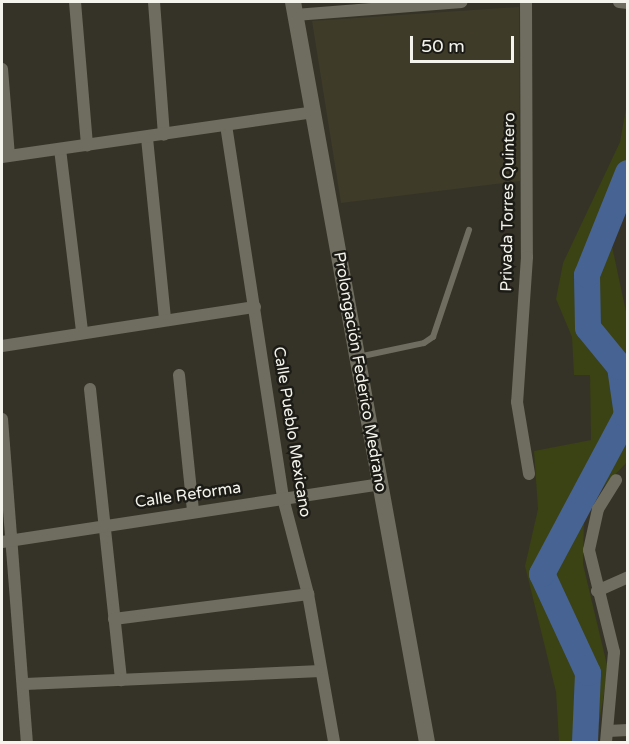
<!DOCTYPE html>
<html>
<head>
<meta charset="utf-8">
<style>
  body { margin:0 }
  #map { position:relative; width:629px; height:744px; overflow:hidden; background:#353327; font-family:"Varela Round",sans-serif }
  div>[style] { position:absolute }
  .built>* { inset:0; background:#3e3b29 }
  .green>* { inset:0; background:#3b4214 }
  .river>* { height:26px; margin:-13px; padding:0 13px; transform-origin:13px; border-radius:13px; background:#466394 }
  .lane>* { height:6px; margin:-3px; padding:0 3px; transform-origin:3px; border-radius:3px; background:#6f6d60 }
  .street>* { height:12px; margin:-6px; padding:0 6px; transform-origin:6px; border-radius:6px; background:#6f6d60 }
  .secondary>* { height:16px; margin:-8px; padding:0 8px; transform-origin:8px; border-radius:8px; background:#6f6d60 }
  span { translate:-50% -50%; white-space:nowrap; text-align:center; line-height:1.15; -webkit-text-stroke:5px #1c1b15; paint-order:stroke }
  .street-label { font-size:16px; color:#f4f3ec }
  .frame { position:absolute; inset:0; border:3px solid #f4f3ec; pointer-events:none }
  .scale { position:absolute; left:410px; top:36px; width:104px; height:27px; box-sizing:border-box; border:3px solid #f4f3ec; border-top:0; padding-left:8px; font-size:18px; line-height:21px; white-space:nowrap; color:#f4f3ec; -webkit-text-stroke:4px #1c1b15; paint-order:stroke }
</style>
</head>
<body>
<div id="map">
  <div class="built">
    <i style="clip-path:polygon(519px 7px,520px 181px,341px 203px,312px 21px)"></i>
  </div>
  <div class="green">
    <i style="clip-path:polygon(627px 103px,627px 207px,612px 246px,627px 316px,627px 462px,593px 498px,584px 523px,583px 564px,608px 669px,596px 742px,559px 742px,556px 692px,525px 566px,538px 509px,534px 451px,591px 440px,590px 375px,574px 375px,572px 337px,556px 299px,563px 263px,620px 142px)"></i>
  </div>
  <div class="river">
    <i style="left:585px;top:742px;width:69px;rotate:-87.5deg"></i>
    <i style="left:588px;top:673px;width:109px;rotate:-114.9deg"></i>
    <i style="left:542px;top:574px;width:180px;rotate:-61.9deg"></i>
    <i style="left:627px;top:415px;width:49px;rotate:-98.3deg"></i>
    <i style="left:620px;top:367px;width:50px;rotate:-129.4deg"></i>
    <i style="left:588px;top:328px;width:53px;rotate:-91.1deg"></i>
    <i style="left:587px;top:275px;width:110px;rotate:-68.1deg"></i>
  </div>
  <div class="lane">
    <i style="left:358px;top:357px;width:67px;rotate:-12deg"></i>
    <i style="left:424px;top:343px;width:11px;rotate:-34deg"></i>
    <i style="left:433px;top:337px;width:113px;rotate:-71.4deg"></i>
  </div>
  <div class="street">
    <i style="left:75px;top:2px;width:144px;rotate:85.2deg"></i>
    <i style="left:154px;top:2px;width:133px;rotate:85.7deg"></i>
    <i style="left:526px;top:2px;width:255px;rotate:89.8deg"></i>
    <i style="left:527px;top:257px;width:145px;rotate:93.9deg"></i>
    <i style="left:517px;top:402px;width:73px;rotate:80.5deg"></i>
    <i style="left:619px;top:2px;width:9px;rotate:6deg"></i>
    <i style="left:295px;top:15px;width:167px;rotate:-4.5deg"></i>
    <i style="left:2px;top:69px;width:87px;rotate:85.4deg"></i>
    <i style="left:226px;top:125px;width:377px;rotate:81.3deg"></i>
    <i style="left:283px;top:498px;width:99px;rotate:75.4deg"></i>
    <i style="left:308px;top:594px;width:150px;rotate:80deg"></i>
    <i style="left:147px;top:138px;width:181px;rotate:84.3deg"></i>
    <i style="left:60px;top:149px;width:183px;rotate:83.1deg"></i>
    <i style="left:2px;top:157px;width:315px;rotate:-8.2deg"></i>
    <i style="left:2px;top:346px;width:256px;rotate:-8.8deg"></i>
    <i style="left:179px;top:375px;width:137px;rotate:84.1deg"></i>
    <i style="left:90px;top:389px;width:293px;rotate:83.9deg"></i>
    <i style="left:2px;top:419px;width:324px;rotate:85.6deg"></i>
    <i style="left:2px;top:542px;width:382px;rotate:-8.7deg"></i>
    <i style="left:597px;top:591px;width:34px;rotate:-24deg"></i>
    <i style="left:114px;top:619px;width:196px;rotate:-7.3deg"></i>
    <i style="left:25px;top:684px;width:296px;rotate:-2.5deg"></i>
    <i style="left:608px;top:731px;width:20px;rotate:-3deg"></i>
    <i style="left:606px;top:742px;width:90px;rotate:-84.9deg"></i>
    <i style="left:614px;top:652px;width:105px;rotate:-103.8deg"></i>
    <i style="left:589px;top:550px;width:42px;rotate:-77.6deg"></i>
    <i style="left:598px;top:509px;width:34px;rotate:-58deg"></i>
  </div>
  <div class="secondary">
    <i style="left:293px;top:2px;width:752px;rotate:79.74deg"></i>
  </div>
  <div class="street-label">
    <span style="left:508px;top:202px;rotate:-89deg">Privada Torres Quintero</span>
    <span style="left:360px;top:372px;rotate:80deg">Prolongación Federico Medrano</span>
    <span style="left:292px;top:432px;rotate:81deg">Calle Pueblo Mexicano</span>
    <span style="left:188px;top:495px;rotate:-8deg">Calle Reforma</span>
  </div>
  <div class="frame"></div>
  <div class="scale">50 m</div>
</div>
</body>
</html>
